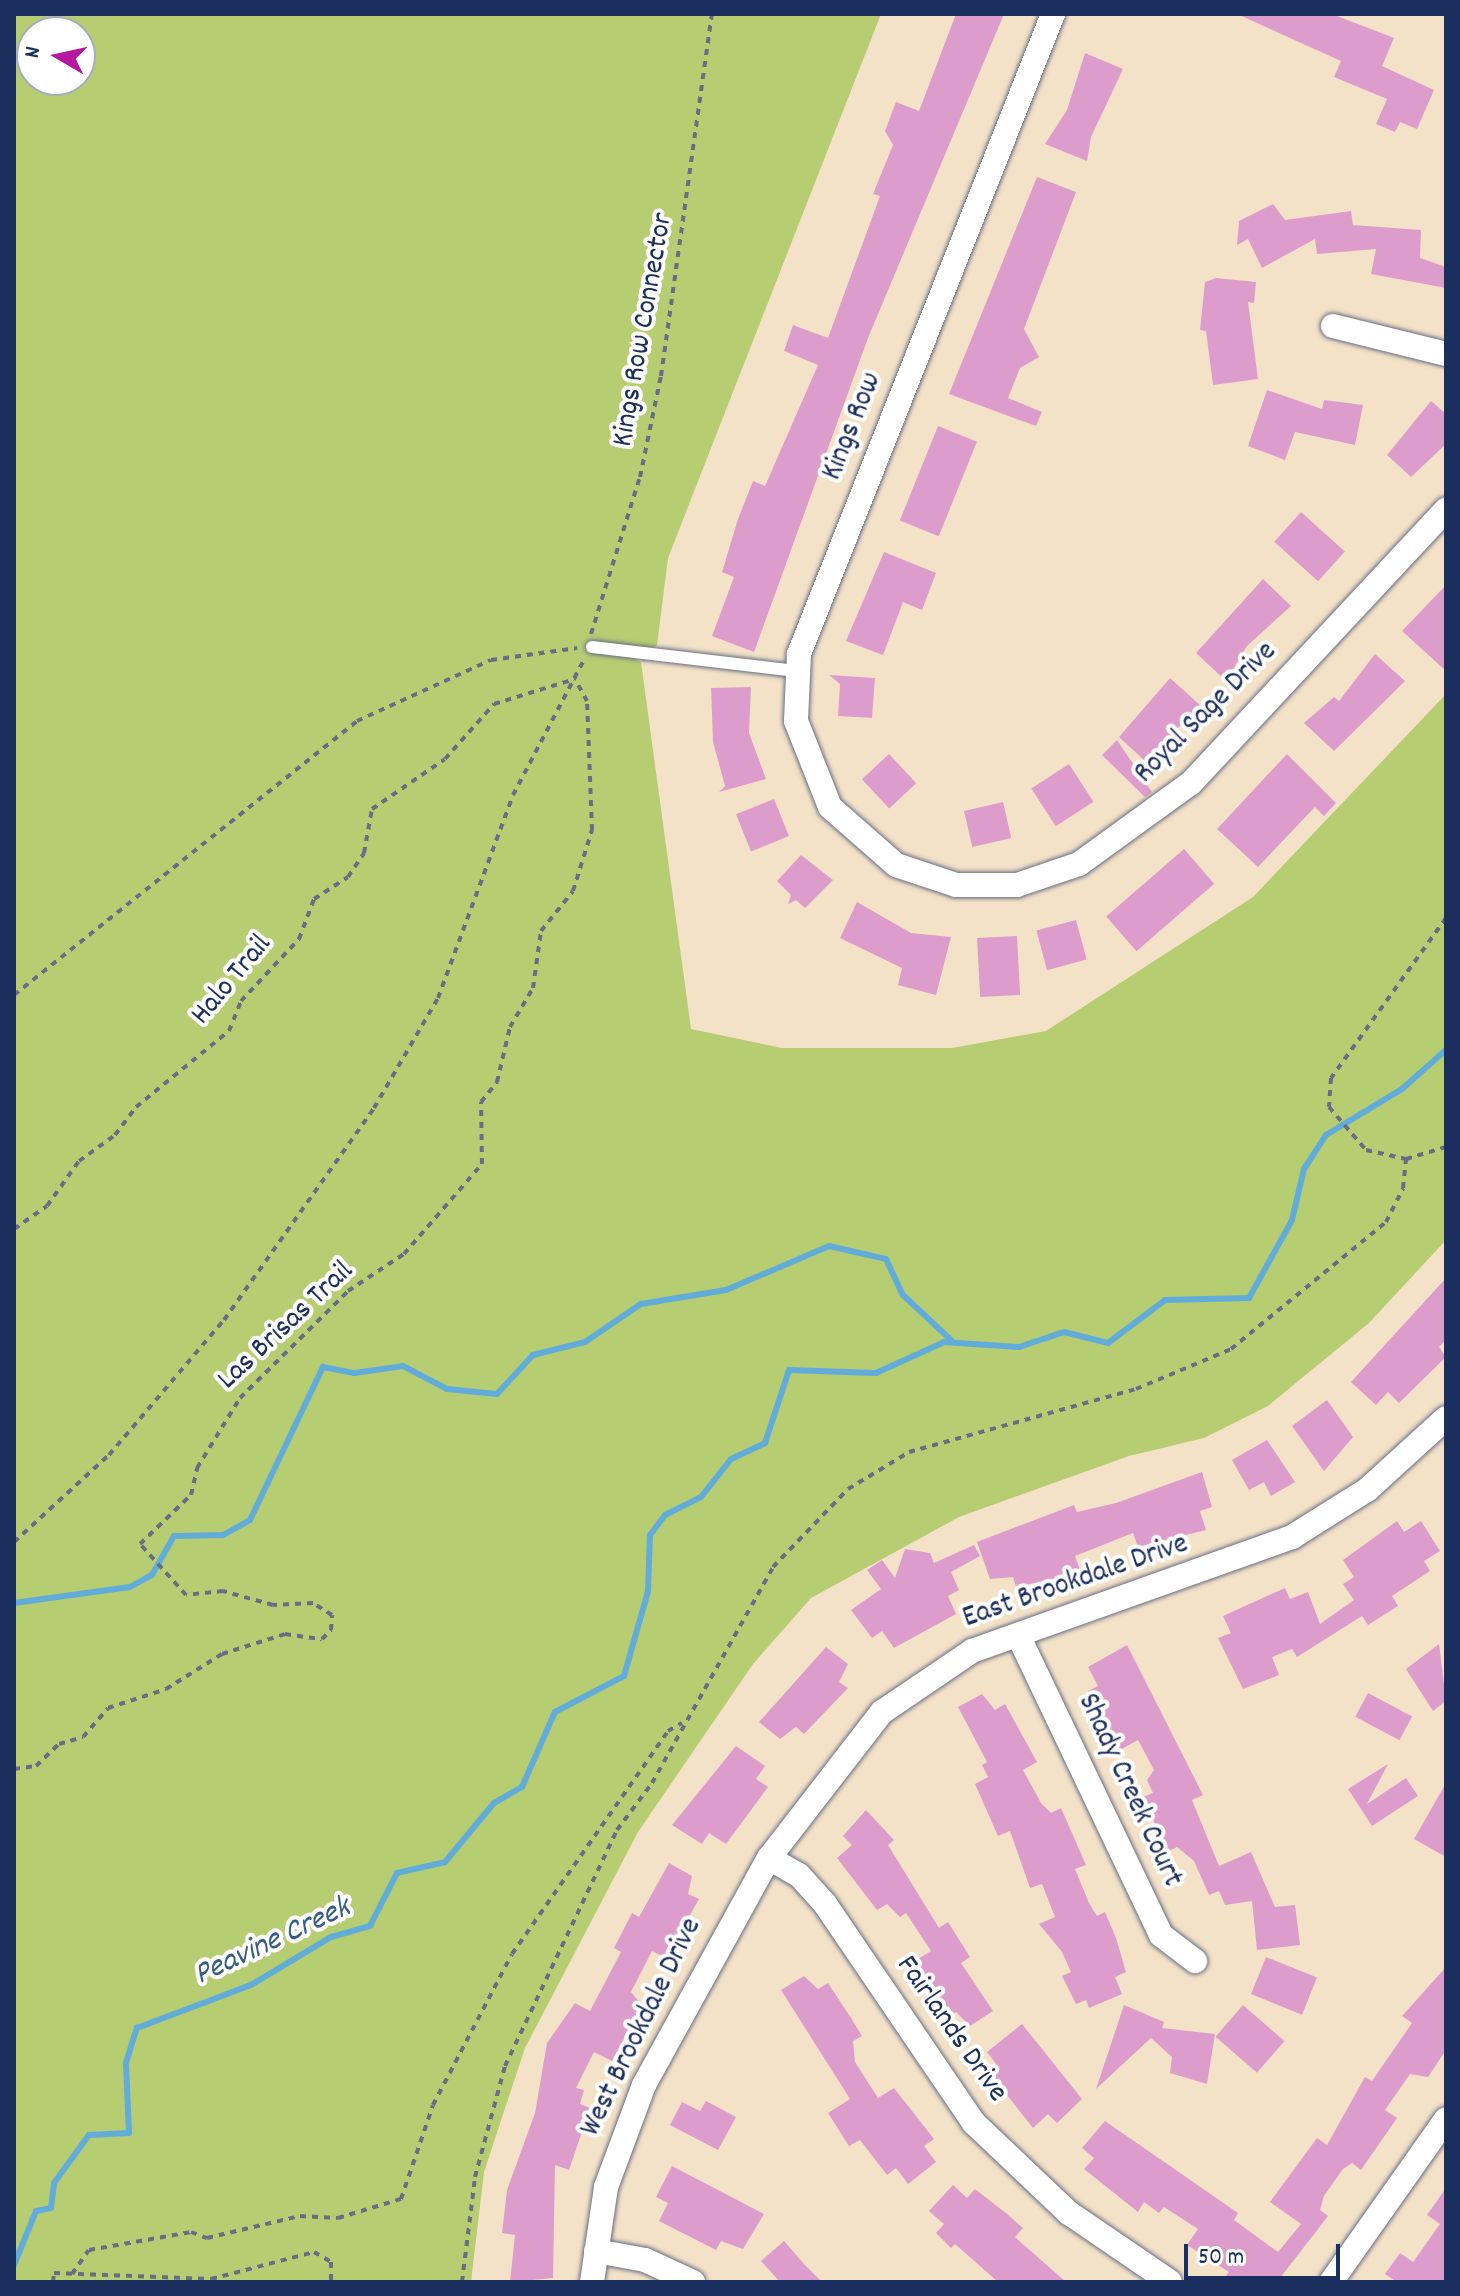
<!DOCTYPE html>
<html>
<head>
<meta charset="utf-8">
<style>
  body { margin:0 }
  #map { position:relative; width:1460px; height:2296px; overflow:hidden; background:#f4e2c8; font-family:Dekko,sans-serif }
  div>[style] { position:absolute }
  .green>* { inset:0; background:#b7cd72 }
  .stream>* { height:6px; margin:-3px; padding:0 3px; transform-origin:3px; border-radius:3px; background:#62acda }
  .building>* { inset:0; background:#dd9dcc; transform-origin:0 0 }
  .path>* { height:4px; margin-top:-2px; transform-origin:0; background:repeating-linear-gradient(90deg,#676e83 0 6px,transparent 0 12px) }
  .roads { filter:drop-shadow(0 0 2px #676e83) drop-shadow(0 0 2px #676e83) }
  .lane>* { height:12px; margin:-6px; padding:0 6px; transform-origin:6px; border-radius:6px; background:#fff }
  .street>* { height:24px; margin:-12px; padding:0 12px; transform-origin:12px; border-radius:12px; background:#fff }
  span { translate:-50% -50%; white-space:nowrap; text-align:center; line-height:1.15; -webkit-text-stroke:8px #fff; paint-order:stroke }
  .street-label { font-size:30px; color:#1b2f5e }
  .water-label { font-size:32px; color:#345b89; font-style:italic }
  .frame { position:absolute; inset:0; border:16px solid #1b2f5e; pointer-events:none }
  .north { position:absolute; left:16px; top:16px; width:80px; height:80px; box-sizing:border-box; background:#fff; border:2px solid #a4acbf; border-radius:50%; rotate:279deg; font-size:22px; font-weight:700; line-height:32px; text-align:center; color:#1b2f5e }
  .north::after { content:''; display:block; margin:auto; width:28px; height:36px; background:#b5179e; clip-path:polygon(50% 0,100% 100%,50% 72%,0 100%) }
  .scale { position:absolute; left:1184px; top:2244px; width:156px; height:36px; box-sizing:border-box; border:4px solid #1b2f5e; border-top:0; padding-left:10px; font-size:24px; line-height:28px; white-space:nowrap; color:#1b2f5e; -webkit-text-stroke:6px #fff; paint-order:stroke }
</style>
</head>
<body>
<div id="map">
  <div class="green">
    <i style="clip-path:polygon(evenodd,14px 14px,881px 14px,668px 558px,657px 645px,634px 659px,641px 662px,691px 1029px,782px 1048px,952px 1048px,1046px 1031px,1253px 897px,1446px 694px,1446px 1240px,1369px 1323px,1268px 1406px,1204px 1438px,1129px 1456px,959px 1517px,811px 1598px,753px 1664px,638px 1832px,525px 2048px,484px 2172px,471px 2282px,14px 2282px,14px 14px,32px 32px,80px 32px,80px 80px,32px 80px,32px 32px)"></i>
  </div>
  <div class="stream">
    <i style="left:14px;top:1603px;width:117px;rotate:-7.9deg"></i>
    <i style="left:130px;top:1587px;width:25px;rotate:-29deg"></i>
    <i style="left:152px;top:1575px;width:45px;rotate:-60.6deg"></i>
    <i style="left:174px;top:1536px;width:49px;rotate:-1.2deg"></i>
    <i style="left:223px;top:1535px;width:31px;rotate:-29deg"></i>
    <i style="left:250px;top:1520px;width:170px;rotate:-64.5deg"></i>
    <i style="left:323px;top:1367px;width:32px;rotate:11deg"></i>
    <i style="left:354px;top:1373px;width:49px;rotate:-8.1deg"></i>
    <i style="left:403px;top:1366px;width:50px;rotate:27.6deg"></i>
    <i style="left:447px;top:1389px;width:50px;rotate:5.7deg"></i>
    <i style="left:497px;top:1394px;width:53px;rotate:-47.3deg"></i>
    <i style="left:533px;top:1355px;width:54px;rotate:-14deg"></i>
    <i style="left:585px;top:1342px;width:68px;rotate:-34.2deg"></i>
    <i style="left:641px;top:1304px;width:86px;rotate:-9.4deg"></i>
    <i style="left:726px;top:1290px;width:112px;rotate:-23.1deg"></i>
    <i style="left:829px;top:1246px;width:58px;rotate:12.8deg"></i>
    <i style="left:886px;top:1259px;width:40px;rotate:65deg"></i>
    <i style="left:903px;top:1295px;width:66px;rotate:43.2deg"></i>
    <i style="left:14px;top:2265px;width:58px;rotate:-67.8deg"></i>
    <i style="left:36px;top:2211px;width:15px;rotate:-11deg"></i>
    <i style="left:51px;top:2208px;width:25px;rotate:-83deg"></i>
    <i style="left:54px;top:2183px;width:59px;rotate:-53.9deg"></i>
    <i style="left:89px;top:2135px;width:40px;rotate:-2.9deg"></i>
    <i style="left:129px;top:2133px;width:70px;rotate:-92.5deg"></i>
    <i style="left:126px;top:2063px;width:37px;rotate:-73deg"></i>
    <i style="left:137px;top:2028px;width:122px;rotate:-20.7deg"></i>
    <i style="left:251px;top:1985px;width:93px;rotate:-31deg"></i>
    <i style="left:331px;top:1937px;width:41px;rotate:-15.8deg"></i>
    <i style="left:370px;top:1926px;width:59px;rotate:-63deg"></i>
    <i style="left:397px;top:1873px;width:49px;rotate:-12.9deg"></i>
    <i style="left:445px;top:1862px;width:77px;rotate:-50.3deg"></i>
    <i style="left:494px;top:1803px;width:32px;rotate:-30deg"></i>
    <i style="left:522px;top:1787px;width:82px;rotate:-66.3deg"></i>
    <i style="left:555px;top:1712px;width:78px;rotate:-27.6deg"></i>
    <i style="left:624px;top:1676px;width:88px;rotate:-74.2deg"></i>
    <i style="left:648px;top:1591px;width:56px;rotate:-88deg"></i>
    <i style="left:650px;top:1535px;width:25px;rotate:-53deg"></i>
    <i style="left:665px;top:1515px;width:40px;rotate:-26.6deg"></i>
    <i style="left:701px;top:1497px;width:48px;rotate:-51.7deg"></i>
    <i style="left:731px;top:1459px;width:38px;rotate:-25deg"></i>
    <i style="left:765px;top:1443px;width:77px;rotate:-71.8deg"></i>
    <i style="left:789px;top:1370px;width:87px;rotate:2deg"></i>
    <i style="left:876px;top:1373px;width:75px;rotate:-24.5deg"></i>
    <i style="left:944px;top:1342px;width:75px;rotate:3.8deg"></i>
    <i style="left:1019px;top:1347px;width:47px;rotate:-18.4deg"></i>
    <i style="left:1064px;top:1332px;width:45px;rotate:14deg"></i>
    <i style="left:1108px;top:1343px;width:71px;rotate:-37deg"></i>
    <i style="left:1165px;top:1300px;width:84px;rotate:-1.4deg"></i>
    <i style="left:1249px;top:1298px;width:89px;rotate:-61.1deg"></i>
    <i style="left:1292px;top:1220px;width:52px;rotate:-76.8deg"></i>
    <i style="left:1304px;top:1169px;width:40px;rotate:-57.1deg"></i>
    <i style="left:1326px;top:1135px;width:89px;rotate:-31.2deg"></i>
    <i style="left:1402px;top:1089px;width:59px;rotate:-41.6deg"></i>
  </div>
  <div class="building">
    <i style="clip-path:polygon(956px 14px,1004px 14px,868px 338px,754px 652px,712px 636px,734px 577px,722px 572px,738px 519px,753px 481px,765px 486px,818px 365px,784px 351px,793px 325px,828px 338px,880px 196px,873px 194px,893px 145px,885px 131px,896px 102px,919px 111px)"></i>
    <i style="clip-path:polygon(1237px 14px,1332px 14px,1394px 38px,1382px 66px,1434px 90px,1417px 129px,1400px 122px,1395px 132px,1376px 124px,1387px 99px,1334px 77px,1341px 61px)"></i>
    <i style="clip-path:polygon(1085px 53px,1123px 69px,1091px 137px,1087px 161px,1045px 144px,1067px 110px)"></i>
    <i style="clip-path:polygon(1037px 177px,1076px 192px,1024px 329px,1039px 357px,1020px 368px,1008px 398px,1042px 412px,1036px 426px,949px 394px)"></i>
    <i style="clip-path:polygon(1273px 204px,1285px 220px,1351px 211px,1353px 225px,1421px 230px,1420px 258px,1446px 267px,1446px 288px,1371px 274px,1376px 249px,1317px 254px,1315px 239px,1262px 268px,1248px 239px,1237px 245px,1239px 221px)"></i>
    <i style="clip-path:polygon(1216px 278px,1256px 282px,1254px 303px,1248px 302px,1258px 379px,1213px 385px,1206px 331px,1200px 330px,1205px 282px)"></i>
    <i style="clip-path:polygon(1267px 390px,1322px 409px,1324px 400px,1363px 405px,1355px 445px,1295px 432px,1285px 460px,1248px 446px)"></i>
    <i style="clip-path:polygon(1431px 401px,1446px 414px,1446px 444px,1411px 477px,1387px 455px)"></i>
    <i style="left:938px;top:426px;width:42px;height:102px;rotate:22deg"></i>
    <i style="left:1301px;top:512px;width:59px;height:40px;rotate:42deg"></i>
    <i style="clip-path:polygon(884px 552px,936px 573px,922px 610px,903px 602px,883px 655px,846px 641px)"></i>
    <i style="clip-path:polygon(1263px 579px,1291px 606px,1247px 646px,1226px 681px,1196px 653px)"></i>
    <i style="clip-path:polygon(1446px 585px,1446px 671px,1402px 631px)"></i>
    <i style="clip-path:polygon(1375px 654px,1405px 681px,1334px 751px,1304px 723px,1334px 697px,1339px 701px)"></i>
    <i style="clip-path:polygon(829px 675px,875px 678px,872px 718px,838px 716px,840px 684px)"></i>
    <i style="clip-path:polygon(1170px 678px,1201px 706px,1144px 760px,1119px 737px)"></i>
    <i style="clip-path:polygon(751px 687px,749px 733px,766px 779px,719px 792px,725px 786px,713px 742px,711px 688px)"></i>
    <i style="clip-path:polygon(1117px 740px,1152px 792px,1145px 797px,1102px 755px)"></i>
    <i style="left:889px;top:754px;width:40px;height:37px;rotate:47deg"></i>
    <i style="clip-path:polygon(1287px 754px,1336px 803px,1324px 816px,1315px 807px,1258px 867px,1217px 829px)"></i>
    <i style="left:1069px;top:764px;width:45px;height:45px;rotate:57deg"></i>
    <i style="left:774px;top:799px;width:40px;height:41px;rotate:68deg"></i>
    <i style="left:1003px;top:802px;width:37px;height:40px;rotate:77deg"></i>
    <i style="left:1184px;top:849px;width:46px;height:103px;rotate:49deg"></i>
    <i style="clip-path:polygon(801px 855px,833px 880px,805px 908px,796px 900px,788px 904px,791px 895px,777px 881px)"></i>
    <i style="clip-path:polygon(857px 902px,911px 933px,951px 937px,936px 995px,898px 985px,902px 968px,840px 938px)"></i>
    <i style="left:1076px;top:920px;width:41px;height:41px;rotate:75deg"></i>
    <i style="left:1017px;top:936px;width:59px;height:40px;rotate:87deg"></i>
    <i style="clip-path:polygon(1446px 1278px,1446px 1340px,1439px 1347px,1446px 1357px,1399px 1403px,1388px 1392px,1376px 1405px,1351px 1382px)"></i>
    <i style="clip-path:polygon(1327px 1400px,1353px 1437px,1324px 1471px,1292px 1426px)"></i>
    <i style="clip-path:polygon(1267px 1440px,1295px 1482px,1271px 1496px,1264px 1482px,1249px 1490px,1232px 1460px)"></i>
    <i style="clip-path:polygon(1202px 1472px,1212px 1507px,1200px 1511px,1206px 1530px,1138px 1547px,1133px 1533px,1075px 1556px,1080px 1570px,1054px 1579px,1016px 1587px,1013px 1577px,990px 1579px,977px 1542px,1074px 1505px,1077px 1512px,1116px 1503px)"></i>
    <i style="clip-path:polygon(1397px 1521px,1404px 1532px,1421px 1521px,1440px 1551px,1424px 1561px,1430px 1571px,1392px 1596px,1398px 1606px,1368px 1625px,1362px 1616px,1297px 1657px,1292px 1649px,1272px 1657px,1279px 1675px,1243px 1689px,1218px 1638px,1231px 1633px,1223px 1616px,1285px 1588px,1290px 1599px,1308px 1592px,1320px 1624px,1354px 1600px,1343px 1584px,1354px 1577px,1343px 1560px)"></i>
    <i style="clip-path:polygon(974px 1545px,980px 1556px,951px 1572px,959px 1590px,948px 1596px,956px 1614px,894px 1648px,882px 1631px,872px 1638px,851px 1610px,881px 1589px,867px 1570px,882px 1560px,895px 1578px,905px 1549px,930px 1553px,934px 1563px)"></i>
    <i style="clip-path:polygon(1439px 1644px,1446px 1701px,1433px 1711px,1406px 1669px)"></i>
    <i style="clip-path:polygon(1127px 1645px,1203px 1795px,1192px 1800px,1219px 1866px,1251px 1852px,1275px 1907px,1295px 1905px,1300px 1945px,1257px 1950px,1252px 1901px,1225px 1905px,1219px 1891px,1209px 1895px,1194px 1861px,1177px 1847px,1167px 1852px,1143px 1797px,1153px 1793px,1147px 1780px,1154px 1770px,1138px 1740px,1120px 1750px,1088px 1691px,1098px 1686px,1088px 1667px)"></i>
    <i style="clip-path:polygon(826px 1647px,848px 1664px,839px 1682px,848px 1688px,804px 1734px,796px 1727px,780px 1739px,759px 1722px)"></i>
    <i style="left:1368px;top:1693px;width:50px;height:27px;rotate:28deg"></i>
    <i style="clip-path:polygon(982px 1694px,995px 1710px,1005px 1704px,1037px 1762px,1023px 1770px,1041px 1803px,1051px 1813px,1061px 1808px,1086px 1865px,1075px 1869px,1089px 1903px,1097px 1916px,1105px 1912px,1116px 1938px,1126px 1972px,1115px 1977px,1122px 1994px,1089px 2008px,1086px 2000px,1076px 2004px,1062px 1976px,1071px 1972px,1062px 1952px,1039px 1924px,1055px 1917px,1042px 1884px,1030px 1888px,1010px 1831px,998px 1836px,975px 1784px,988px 1777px,982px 1765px,987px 1762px,958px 1707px)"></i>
    <i style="clip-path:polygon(736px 1746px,765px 1766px,756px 1779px,768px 1787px,726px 1844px,709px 1833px,702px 1844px,672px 1825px)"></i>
    <i style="clip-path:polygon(1388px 1764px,1367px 1804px,1406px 1778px,1418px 1796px,1372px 1826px,1348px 1789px)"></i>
    <i style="clip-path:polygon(1446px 1783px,1446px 1857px,1414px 1839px)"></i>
    <i style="clip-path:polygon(866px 1810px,894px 1840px,888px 1845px,939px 1928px,948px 1922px,970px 1957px,961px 1963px,993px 2011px,970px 2026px,956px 2012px,947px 2018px,913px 1962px,931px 1951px,906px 1913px,900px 1917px,887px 1904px,877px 1910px,837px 1858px,852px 1845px,843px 1836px)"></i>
    <i style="clip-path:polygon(669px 1863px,692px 1876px,688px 1894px,699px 1899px,666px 1958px,652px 1951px,631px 1992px,642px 2005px,612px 2061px,594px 2052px,576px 2088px,584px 2090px,580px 2104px,590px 2108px,569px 2170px,555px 2165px,553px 2278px,510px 2282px,515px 2235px,502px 2233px,507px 2190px,535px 2113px,547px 2043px,575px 2003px,590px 2011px,621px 1952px,614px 1948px,632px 1913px,639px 1917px)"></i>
    <i style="left:1266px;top:1957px;width:55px;height:40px;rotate:22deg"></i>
    <i style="clip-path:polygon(1446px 1967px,1446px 2050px,1428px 2077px,1410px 2074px,1385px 2110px,1397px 2118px,1361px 2170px,1352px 2163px,1343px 2169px,1324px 2196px,1320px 2210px,1328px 2216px,1277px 2282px,1221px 2282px,1229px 2272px,1187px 2245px,1198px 2229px,1164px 2207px,1159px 2213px,1144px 2202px,1138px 2212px,1084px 2169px,1094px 2158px,1082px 2148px,1105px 2121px,1238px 2213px,1234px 2220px,1278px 2252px,1301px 2224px,1270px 2202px,1317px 2138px,1327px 2145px,1365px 2077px,1372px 2081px,1412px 2023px,1402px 2016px)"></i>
    <i style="clip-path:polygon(804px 1976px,818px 1989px,828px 1983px,851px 2018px,862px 2036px,853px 2041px,855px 2062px,878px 2098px,894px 2088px,934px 2139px,924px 2146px,936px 2162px,908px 2184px,896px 2168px,887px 2175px,860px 2140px,849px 2146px,828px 2113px,850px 2099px,781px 1990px)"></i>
    <i style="clip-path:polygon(1124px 2005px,1164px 2022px,1162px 2028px,1215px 2034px,1207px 2084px,1170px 2073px,1172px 2057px,1151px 2038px,1096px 2089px)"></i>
    <i style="left:1243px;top:2005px;width:55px;height:42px;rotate:41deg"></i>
    <i style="clip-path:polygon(1022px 2024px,1082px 2099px,1057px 2123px,1048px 2114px,1033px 2128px,992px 2076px,1000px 2069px,987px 2052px)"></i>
    <i style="clip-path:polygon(706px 2101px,736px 2117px,718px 2150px,670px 2125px,682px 2102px,700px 2111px)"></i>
    <i style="clip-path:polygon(672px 2166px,764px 2214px,743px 2249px,721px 2241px,716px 2250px,659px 2221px,668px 2203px,656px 2197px)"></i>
    <i style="clip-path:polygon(953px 2185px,967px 2198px,975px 2189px,1007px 2214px,1023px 2228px,1015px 2237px,1066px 2282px,998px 2282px,955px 2244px,951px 2248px,936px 2233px,944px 2224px,929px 2211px)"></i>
    <i style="clip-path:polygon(1446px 2188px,1446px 2282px,1397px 2282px,1385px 2274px,1400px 2253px,1413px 2262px,1440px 2224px,1427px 2215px)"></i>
    <i style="clip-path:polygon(784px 2241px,804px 2264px,822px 2282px,780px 2282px,761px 2261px)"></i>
  </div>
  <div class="path">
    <i style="left:591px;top:634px;width:164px;rotate:-72.7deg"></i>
    <i style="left:640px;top:477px;width:103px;rotate:-78.3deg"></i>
    <i style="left:661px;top:376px;width:366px;rotate:-82deg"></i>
    <i style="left:1446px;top:918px;width:197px;rotate:125.7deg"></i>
    <i style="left:1331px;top:1078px;width:29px;rotate:94deg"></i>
    <i style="left:1329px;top:1107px;width:57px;rotate:49.3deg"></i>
    <i style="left:1366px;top:1150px;width:41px;rotate:12.7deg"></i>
    <i style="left:1406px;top:1159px;width:42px;rotate:-16.7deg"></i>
    <i style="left:14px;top:995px;width:439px;rotate:-38.6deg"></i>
    <i style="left:357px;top:721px;width:147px;rotate:-24.5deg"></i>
    <i style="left:491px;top:660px;width:87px;rotate:-7.9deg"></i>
    <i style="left:14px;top:1229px;width:40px;rotate:-34.9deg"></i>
    <i style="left:47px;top:1206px;width:55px;rotate:-54.6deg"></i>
    <i style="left:79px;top:1161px;width:44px;rotate:-35.8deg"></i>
    <i style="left:115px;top:1135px;width:35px;rotate:-53deg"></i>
    <i style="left:136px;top:1107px;width:120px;rotate:-39.3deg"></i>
    <i style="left:229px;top:1031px;width:32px;rotate:-68deg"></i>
    <i style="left:241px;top:1001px;width:85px;rotate:-46.9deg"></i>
    <i style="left:299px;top:939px;width:43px;rotate:-69.4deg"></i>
    <i style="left:314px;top:899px;width:40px;rotate:-32.9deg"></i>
    <i style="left:348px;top:877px;width:29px;rotate:-56deg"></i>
    <i style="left:364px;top:853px;width:45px;rotate:-79.7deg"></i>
    <i style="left:372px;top:809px;width:88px;rotate:-34.4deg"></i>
    <i style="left:445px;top:759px;width:74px;rotate:-48.3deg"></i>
    <i style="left:494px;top:704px;width:85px;rotate:-17.2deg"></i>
    <i style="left:14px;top:1542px;width:129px;rotate:-42.5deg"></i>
    <i style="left:109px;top:1455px;width:177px;rotate:-49.6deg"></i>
    <i style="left:224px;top:1320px;width:260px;rotate:-54.7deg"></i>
    <i style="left:374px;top:1108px;width:127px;rotate:-59.8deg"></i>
    <i style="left:438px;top:998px;width:216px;rotate:-69.7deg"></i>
    <i style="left:513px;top:795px;width:155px;rotate:-62.3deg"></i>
    <i style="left:14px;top:1769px;width:22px;rotate:-8deg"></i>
    <i style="left:36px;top:1766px;width:32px;rotate:-44deg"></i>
    <i style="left:59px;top:1744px;width:25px;rotate:-16deg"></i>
    <i style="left:83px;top:1737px;width:38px;rotate:-49deg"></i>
    <i style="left:108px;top:1708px;width:61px;rotate:-18.1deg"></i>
    <i style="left:166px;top:1689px;width:66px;rotate:-32deg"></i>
    <i style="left:222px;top:1654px;width:66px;rotate:-17.6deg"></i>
    <i style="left:285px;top:1634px;width:37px;rotate:8deg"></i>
    <i style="left:322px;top:1639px;width:13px;rotate:-45deg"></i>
    <i style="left:331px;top:1630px;width:15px;rotate:-86deg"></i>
    <i style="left:332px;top:1615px;width:22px;rotate:-148deg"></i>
    <i style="left:313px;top:1603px;width:40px;rotate:177.1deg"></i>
    <i style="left:273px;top:1605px;width:52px;rotate:-164.4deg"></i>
    <i style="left:223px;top:1591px;width:37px;rotate:174deg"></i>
    <i style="left:186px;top:1595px;width:69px;rotate:-132deg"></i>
    <i style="left:140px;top:1544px;width:71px;rotate:-43.9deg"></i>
    <i style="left:191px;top:1495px;width:28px;rotate:-77deg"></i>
    <i style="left:197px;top:1468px;width:82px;rotate:-58.4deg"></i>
    <i style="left:240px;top:1398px;width:152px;rotate:-44.7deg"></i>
    <i style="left:348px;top:1291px;width:67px;rotate:-33.5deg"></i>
    <i style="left:404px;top:1254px;width:119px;rotate:-49.1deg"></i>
    <i style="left:482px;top:1164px;width:62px;rotate:-90.9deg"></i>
    <i style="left:481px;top:1102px;width:26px;rotate:-51deg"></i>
    <i style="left:497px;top:1082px;width:57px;rotate:-76.7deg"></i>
    <i style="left:510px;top:1027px;width:45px;rotate:-59.5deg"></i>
    <i style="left:533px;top:988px;width:58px;rotate:-82deg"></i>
    <i style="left:541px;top:931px;width:51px;rotate:-51.3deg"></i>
    <i style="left:573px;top:891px;width:64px;rotate:-72.7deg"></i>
    <i style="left:592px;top:830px;width:129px;rotate:-92.2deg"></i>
    <i style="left:587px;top:701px;width:25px;rotate:-119deg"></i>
    <i style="left:72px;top:2274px;width:29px;rotate:-55deg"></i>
    <i style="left:89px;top:2250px;width:104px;rotate:-10deg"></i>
    <i style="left:191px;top:2232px;width:17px;rotate:21deg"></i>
    <i style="left:207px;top:2238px;width:96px;rotate:-13.3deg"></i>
    <i style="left:300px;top:2216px;width:38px;rotate:3deg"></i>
    <i style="left:338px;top:2218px;width:66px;rotate:-16.8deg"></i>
    <i style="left:401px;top:2199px;width:99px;rotate:-71.2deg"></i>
    <i style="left:433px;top:2105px;width:170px;rotate:-62.4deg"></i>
    <i style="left:512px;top:1954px;width:272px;rotate:-55deg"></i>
    <i style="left:668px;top:1731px;width:16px;rotate:-30deg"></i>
    <i style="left:53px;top:2282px;width:9px;rotate:-84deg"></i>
    <i style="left:54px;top:2273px;width:157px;rotate:2.2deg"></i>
    <i style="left:211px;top:2279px;width:106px;rotate:-14.7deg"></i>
    <i style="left:314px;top:2252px;width:20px;rotate:30deg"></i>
    <i style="left:331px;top:2262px;width:20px;rotate:90deg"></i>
    <i style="left:462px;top:2282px;width:106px;rotate:-82.9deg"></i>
    <i style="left:475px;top:2177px;width:115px;rotate:-74.9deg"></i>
    <i style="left:505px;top:2066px;width:261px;rotate:-64.6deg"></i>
    <i style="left:617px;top:1830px;width:59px;rotate:-53.3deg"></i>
    <i style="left:652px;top:1783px;width:248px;rotate:-60.7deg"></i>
    <i style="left:773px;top:1567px;width:108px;rotate:-46.1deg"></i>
    <i style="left:848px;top:1489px;width:71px;rotate:-31.2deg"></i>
    <i style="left:909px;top:1452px;width:236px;rotate:-15.5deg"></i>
    <i style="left:1136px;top:1389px;width:103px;rotate:-22.8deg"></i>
    <i style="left:1231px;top:1349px;width:200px;rotate:-39.3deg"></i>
    <i style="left:1386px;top:1222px;width:38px;rotate:-63deg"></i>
    <i style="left:1403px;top:1188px;width:29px;rotate:-84deg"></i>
  </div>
  <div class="roads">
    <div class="lane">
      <i style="left:592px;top:647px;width:206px;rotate:6.7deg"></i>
    </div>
    <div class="street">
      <i style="left:1053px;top:14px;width:689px;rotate:111.65deg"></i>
      <i style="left:799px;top:654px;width:67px;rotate:92.6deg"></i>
      <i style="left:796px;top:721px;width:92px;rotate:68.4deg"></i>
      <i style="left:830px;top:807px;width:88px;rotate:41.3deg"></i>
      <i style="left:896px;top:865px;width:63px;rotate:18.4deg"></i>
      <i style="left:956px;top:885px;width:61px"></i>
      <i style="left:1017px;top:885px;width:65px;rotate:-18.7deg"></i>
      <i style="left:1079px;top:864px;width:138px;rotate:-35.9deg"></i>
      <i style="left:1191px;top:783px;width:374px;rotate:-47deg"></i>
      <i style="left:1333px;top:326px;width:116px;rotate:13.9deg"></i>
      <i style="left:1018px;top:1635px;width:332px;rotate:64.5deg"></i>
      <i style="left:1161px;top:1935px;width:43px;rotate:37.4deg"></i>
      <i style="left:769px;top:1858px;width:34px;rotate:30deg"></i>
      <i style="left:799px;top:1875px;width:39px;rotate:48deg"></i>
      <i style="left:825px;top:1904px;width:265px;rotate:55.8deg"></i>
      <i style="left:974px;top:2123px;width:131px;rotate:43.5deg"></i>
      <i style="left:1069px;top:2213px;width:122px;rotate:34.3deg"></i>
      <i style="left:596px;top:2251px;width:50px;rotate:10.4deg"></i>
      <i style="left:645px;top:2260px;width:53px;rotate:24.6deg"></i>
      <i style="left:592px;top:2282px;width:96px;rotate:-81.6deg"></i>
      <i style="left:606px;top:2187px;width:109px;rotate:-69.6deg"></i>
      <i style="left:644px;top:2085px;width:259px;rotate:-61.2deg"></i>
      <i style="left:769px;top:1858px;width:185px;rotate:-52.3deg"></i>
      <i style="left:882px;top:1712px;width:109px;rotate:-34.1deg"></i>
      <i style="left:972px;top:1651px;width:340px;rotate:-19.6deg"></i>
      <i style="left:1292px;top:1537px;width:89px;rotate:-32.1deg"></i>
      <i style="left:1367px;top:1490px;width:107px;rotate:-42.3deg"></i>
      <i style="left:1331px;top:2282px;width:199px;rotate:-54.8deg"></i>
    </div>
  </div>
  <div class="street-label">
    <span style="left:645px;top:330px;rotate:-80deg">Kings Row Connector</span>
    <span style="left:854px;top:427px;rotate:-68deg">Kings Row</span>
    <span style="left:1207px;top:714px;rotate:-45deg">Royal Sage Drive</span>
    <span style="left:233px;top:981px;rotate:-50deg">Halo Trail</span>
    <span style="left:287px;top:1327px;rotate:-43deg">Las Brisas Trail</span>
    <span style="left:1076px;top:1583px;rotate:-19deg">East Brookdale Drive</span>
    <span style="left:1128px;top:1791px;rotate:65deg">Shady Creek Court</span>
    <span style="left:643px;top:2028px;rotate:-64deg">West Brookdale Drive</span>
    <span style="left:950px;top:2030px;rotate:55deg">Fairlands Drive</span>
  </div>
  <div class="water-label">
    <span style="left:273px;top:1943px;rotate:-25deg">Peavine Creek</span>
  </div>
  <div class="frame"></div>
  <div class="north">N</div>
  <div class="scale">50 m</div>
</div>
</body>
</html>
